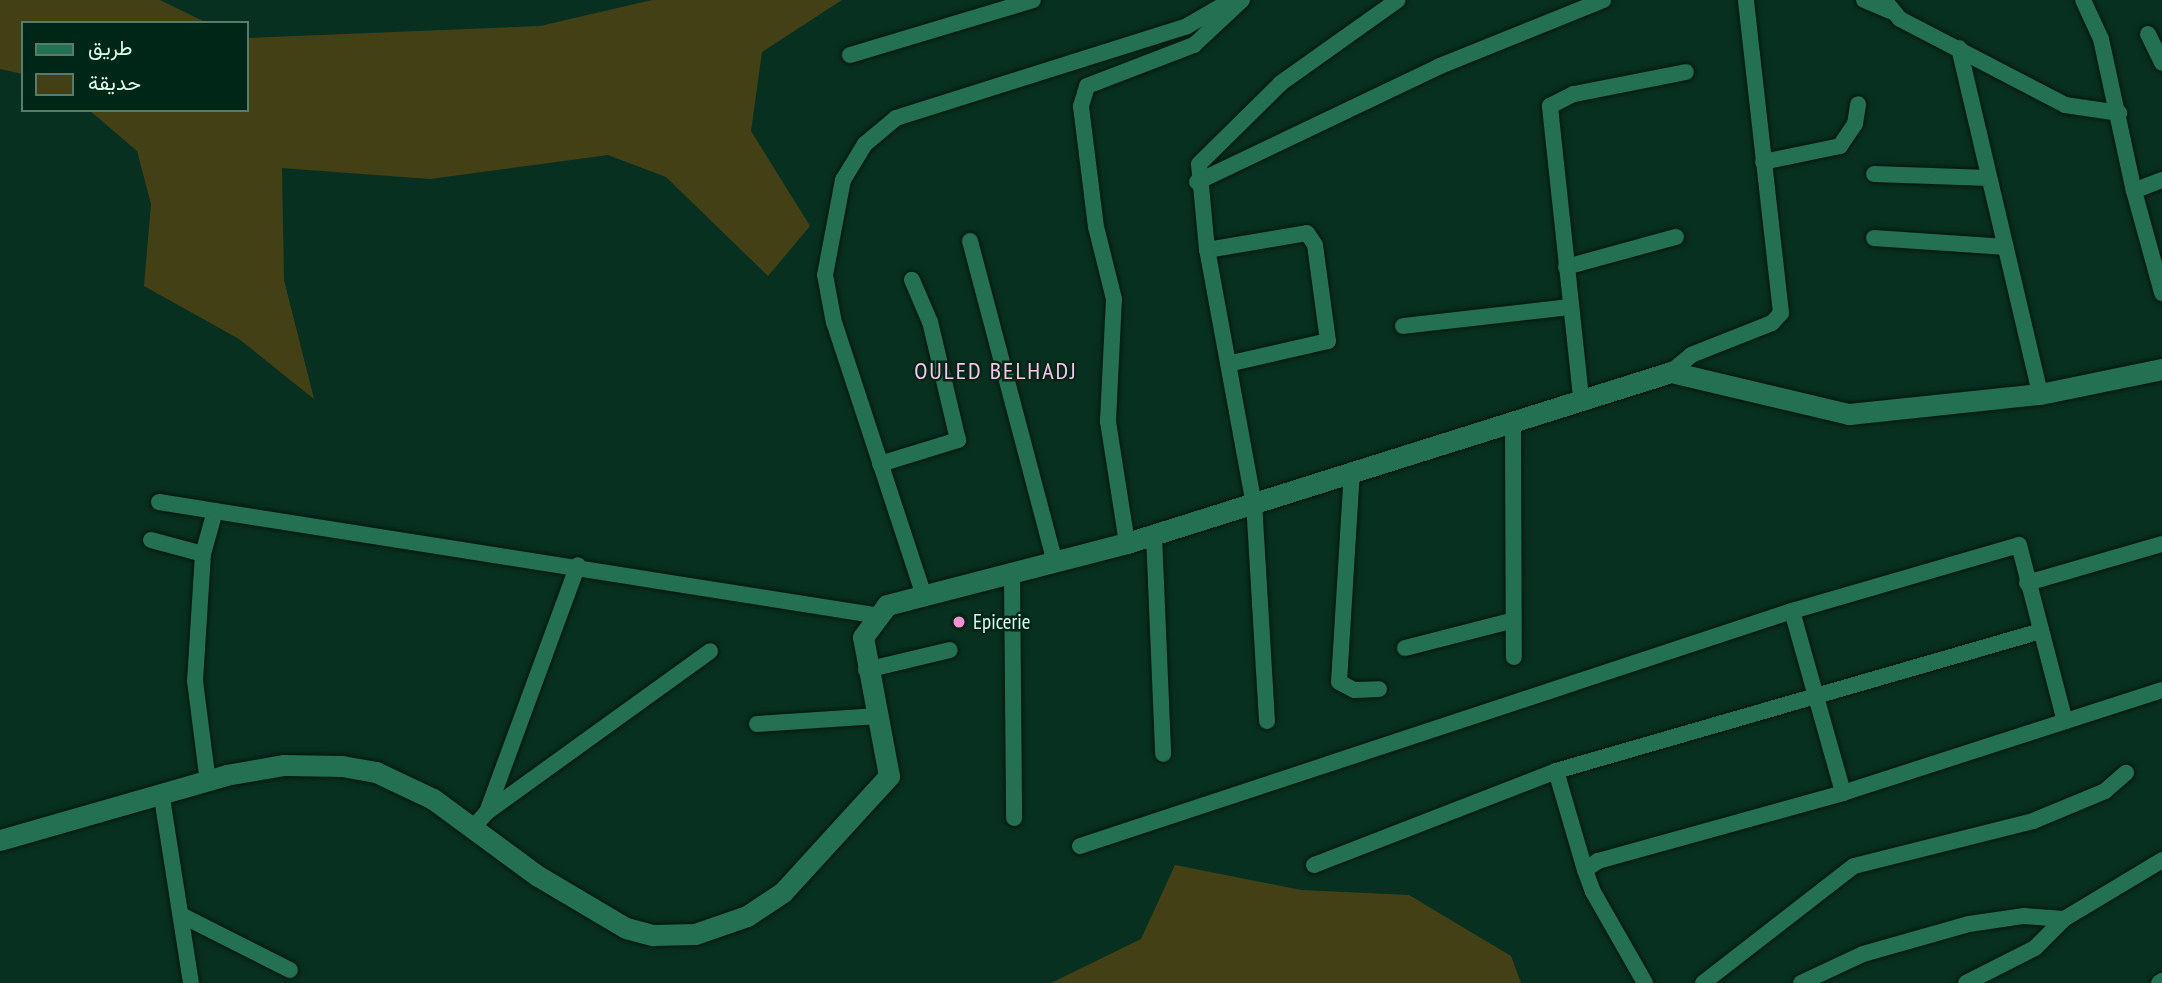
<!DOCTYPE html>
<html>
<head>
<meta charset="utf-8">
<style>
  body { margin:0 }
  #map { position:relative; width:2162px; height:983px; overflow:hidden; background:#083021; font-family:"PT Sans Narrow",Vazirmatn,sans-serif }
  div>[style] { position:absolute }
  .green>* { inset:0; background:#444016 }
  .roads { filter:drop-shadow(0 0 2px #01160d) drop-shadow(0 0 2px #01160d) }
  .street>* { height:16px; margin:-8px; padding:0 8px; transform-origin:8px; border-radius:8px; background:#247052 }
  .secondary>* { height:21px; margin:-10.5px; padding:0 10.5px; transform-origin:10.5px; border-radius:10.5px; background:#247052 }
  .dots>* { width:19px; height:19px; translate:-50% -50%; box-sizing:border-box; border:4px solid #002617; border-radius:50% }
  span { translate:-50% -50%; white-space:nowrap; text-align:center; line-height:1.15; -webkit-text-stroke:5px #002617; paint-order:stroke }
  .poi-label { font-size:21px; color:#d8fcea }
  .left { translate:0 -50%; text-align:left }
  .quarter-label { font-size:24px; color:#fdc2e4; letter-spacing:2px }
  .legend { position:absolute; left:21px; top:21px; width:228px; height:91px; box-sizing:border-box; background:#002617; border:2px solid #567c6b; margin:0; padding:9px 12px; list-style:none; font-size:21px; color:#d8fcea }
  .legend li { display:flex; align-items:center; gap:14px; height:35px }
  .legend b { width:35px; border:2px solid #567c6b }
</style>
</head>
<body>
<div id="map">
  <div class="green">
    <i style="clip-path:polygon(0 0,160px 0,207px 23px,23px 23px,23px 74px,0 69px)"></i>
    <i style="clip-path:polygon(652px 0,842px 0,762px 52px,751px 131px,810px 226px,768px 276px,666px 177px,608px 155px,430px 179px,282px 168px,284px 280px,314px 399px,239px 339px,144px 286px,151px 204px,137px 151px,89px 110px,247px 110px,247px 38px,540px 26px)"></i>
    <i style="clip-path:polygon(1175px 865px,1301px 890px,1409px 895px,1511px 956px,1521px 983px,1051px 983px,1141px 939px)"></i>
  </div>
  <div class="roads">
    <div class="street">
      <i style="left:1864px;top:0;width:28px;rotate:23deg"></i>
      <i style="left:1884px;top:0;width:25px;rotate:50deg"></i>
      <i style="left:1900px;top:19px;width:186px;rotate:27.5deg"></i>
      <i style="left:2065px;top:105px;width:55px;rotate:8.4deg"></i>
      <i style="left:2083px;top:0;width:43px;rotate:65.2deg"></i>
      <i style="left:2101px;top:39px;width:156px;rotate:77.8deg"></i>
      <i style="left:2148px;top:34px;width:32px;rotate:64deg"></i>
      <i style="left:1959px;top:48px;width:355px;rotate:76.8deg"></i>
      <i style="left:850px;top:55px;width:191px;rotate:-16.7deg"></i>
      <i style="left:1763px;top:162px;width:79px;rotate:-11.7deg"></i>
      <i style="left:1840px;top:146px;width:27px;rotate:-56deg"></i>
      <i style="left:1855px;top:124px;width:20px;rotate:-81deg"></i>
      <i style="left:1874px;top:174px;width:115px;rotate:2deg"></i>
      <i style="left:2162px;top:180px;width:30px;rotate:159deg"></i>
      <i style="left:2134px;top:191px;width:106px;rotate:74.6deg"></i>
      <i style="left:1197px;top:182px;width:269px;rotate:-25.5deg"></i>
      <i style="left:1440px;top:66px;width:176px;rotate:-22deg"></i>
      <i style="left:1874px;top:238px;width:132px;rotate:3.9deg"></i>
      <i style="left:970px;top:241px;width:332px;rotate:75.2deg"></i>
      <i style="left:1207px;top:250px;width:101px;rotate:-9.6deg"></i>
      <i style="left:1307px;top:233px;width:14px;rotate:56deg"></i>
      <i style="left:1315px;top:245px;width:97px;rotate:82.3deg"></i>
      <i style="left:1328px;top:341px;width:98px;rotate:167.1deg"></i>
      <i style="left:1566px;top:267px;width:114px;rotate:-15.3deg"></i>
      <i style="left:1403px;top:326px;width:169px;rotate:-6.5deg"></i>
      <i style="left:1671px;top:372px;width:26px;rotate:-40deg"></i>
      <i style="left:1691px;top:355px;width:87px;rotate:-21.6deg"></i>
      <i style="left:1772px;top:323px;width:13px;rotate:-48deg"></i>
      <i style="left:1781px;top:313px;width:315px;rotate:-96.4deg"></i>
      <i style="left:1581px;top:397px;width:293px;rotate:-96.1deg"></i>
      <i style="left:1550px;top:106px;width:27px;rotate:-27deg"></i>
      <i style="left:1574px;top:94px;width:114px;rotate:-11.1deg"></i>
      <i style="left:1513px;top:421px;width:236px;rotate:89.8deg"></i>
      <i style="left:880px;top:464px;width:82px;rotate:-17.1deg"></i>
      <i style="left:958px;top:440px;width:121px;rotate:-103.3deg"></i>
      <i style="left:930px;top:322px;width:46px;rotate:-113.2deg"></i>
      <i style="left:1352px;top:470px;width:212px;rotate:93.5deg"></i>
      <i style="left:1339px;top:682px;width:17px;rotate:28deg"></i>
      <i style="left:1354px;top:690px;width:25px;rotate:-2deg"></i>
      <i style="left:159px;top:502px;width:57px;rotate:9.1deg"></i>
      <i style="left:215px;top:511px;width:45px;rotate:105.6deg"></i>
      <i style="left:203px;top:554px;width:127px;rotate:93.6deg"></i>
      <i style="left:195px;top:681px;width:102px;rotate:82.7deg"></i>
      <i style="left:215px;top:511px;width:667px;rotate:8.97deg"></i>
      <i style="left:1154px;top:535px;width:219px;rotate:87.6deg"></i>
      <i style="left:151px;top:540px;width:54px;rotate:15.1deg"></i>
      <i style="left:1127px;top:543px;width:123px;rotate:-98.9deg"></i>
      <i style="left:1108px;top:421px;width:122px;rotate:-87.2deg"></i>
      <i style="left:1114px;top:299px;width:74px;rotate:-104deg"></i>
      <i style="left:1096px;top:227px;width:122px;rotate:-97.1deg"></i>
      <i style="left:1081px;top:106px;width:21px;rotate:-73deg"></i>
      <i style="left:1087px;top:86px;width:115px;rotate:-21deg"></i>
      <i style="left:1194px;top:45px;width:66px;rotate:-43.2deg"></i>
      <i style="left:1012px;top:576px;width:242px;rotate:89.5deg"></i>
      <i style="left:2027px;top:583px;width:141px;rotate:-16.1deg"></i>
      <i style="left:924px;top:596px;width:287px;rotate:-108.2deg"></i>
      <i style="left:834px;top:323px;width:49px;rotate:-100.6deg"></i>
      <i style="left:825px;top:275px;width:97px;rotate:-79.3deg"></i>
      <i style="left:843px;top:180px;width:42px;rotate:-58.6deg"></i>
      <i style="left:865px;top:144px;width:40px;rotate:-40deg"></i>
      <i style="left:896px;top:118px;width:305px;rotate:-17.5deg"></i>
      <i style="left:1187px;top:26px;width:52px;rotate:-30deg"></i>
      <i style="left:1792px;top:611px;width:189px;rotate:74.3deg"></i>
      <i style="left:1405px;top:648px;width:108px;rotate:-14.4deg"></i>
      <i style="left:866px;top:670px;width:86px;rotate:-13.4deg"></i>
      <i style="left:1267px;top:721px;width:216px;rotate:-93.4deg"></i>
      <i style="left:1254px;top:505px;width:259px;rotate:-100.4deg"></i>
      <i style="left:1207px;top:250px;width:86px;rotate:-95.3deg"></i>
      <i style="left:1199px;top:164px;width:115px;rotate:-44.6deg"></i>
      <i style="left:1281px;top:83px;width:143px;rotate:-35.4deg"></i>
      <i style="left:757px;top:724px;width:121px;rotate:-3.8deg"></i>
      <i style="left:1556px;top:771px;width:103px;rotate:73.7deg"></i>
      <i style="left:162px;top:798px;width:187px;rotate:81.1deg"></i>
      <i style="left:487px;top:812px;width:275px;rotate:-35.8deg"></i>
      <i style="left:472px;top:829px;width:23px;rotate:-49deg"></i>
      <i style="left:487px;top:812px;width:263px;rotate:-69.8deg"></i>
      <i style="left:1080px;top:846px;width:750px;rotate:-18.27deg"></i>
      <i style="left:1792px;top:611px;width:236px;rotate:-16.2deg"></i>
      <i style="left:2019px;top:545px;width:182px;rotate:75.4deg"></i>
      <i style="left:1314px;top:865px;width:260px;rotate:-21.2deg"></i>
      <i style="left:1556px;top:771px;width:505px;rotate:-16.1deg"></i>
      <i style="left:181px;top:915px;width:122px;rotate:26.8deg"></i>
      <i style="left:1645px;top:983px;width:105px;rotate:-119.7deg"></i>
      <i style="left:1593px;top:892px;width:23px;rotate:-110deg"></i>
      <i style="left:1585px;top:870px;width:16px;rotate:-35deg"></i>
      <i style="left:1598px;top:861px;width:254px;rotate:-15.5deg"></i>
      <i style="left:1843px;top:793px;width:335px;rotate:-17.9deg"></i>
      <i style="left:1703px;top:983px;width:191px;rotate:-37.8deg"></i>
      <i style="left:1854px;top:866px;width:185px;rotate:-14.1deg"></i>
      <i style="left:2033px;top:821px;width:78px;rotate:-22.6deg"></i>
      <i style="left:2105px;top:791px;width:28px;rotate:-41deg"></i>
      <i style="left:1801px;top:983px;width:68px;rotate:-25.1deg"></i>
      <i style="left:1863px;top:954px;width:110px;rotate:-15.8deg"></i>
      <i style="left:1969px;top:924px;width:56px;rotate:-8.3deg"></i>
      <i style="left:2024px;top:916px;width:40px;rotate:4.3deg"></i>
      <i style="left:1966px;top:983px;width:77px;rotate:-26.9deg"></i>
      <i style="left:2035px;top:948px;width:41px;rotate:-45deg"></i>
      <i style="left:2064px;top:919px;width:114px;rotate:-31deg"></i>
      <i style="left:2159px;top:983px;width:4px;rotate:-34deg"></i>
    </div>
    <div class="secondary">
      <i style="left:0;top:840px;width:235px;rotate:-16deg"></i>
      <i style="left:226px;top:775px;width:59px;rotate:-9.8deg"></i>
      <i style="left:284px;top:765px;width:58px;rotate:1deg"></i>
      <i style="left:342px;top:766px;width:35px;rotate:10deg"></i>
      <i style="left:376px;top:772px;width:63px;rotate:25.3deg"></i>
      <i style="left:433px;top:799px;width:130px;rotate:36.3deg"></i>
      <i style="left:538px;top:876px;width:102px;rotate:30.6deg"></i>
      <i style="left:626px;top:928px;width:28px;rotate:15deg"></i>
      <i style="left:653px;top:935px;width:42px;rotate:-1.4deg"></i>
      <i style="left:695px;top:934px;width:55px;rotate:-19.1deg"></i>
      <i style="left:747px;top:916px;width:43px;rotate:-33.7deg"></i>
      <i style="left:783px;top:892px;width:157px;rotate:-47.6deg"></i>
      <i style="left:889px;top:776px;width:141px;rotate:-100.6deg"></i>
      <i style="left:863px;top:637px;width:40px;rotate:-53deg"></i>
      <i style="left:887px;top:605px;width:248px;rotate:-14.5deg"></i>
      <i style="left:1127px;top:543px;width:570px;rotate:-17.45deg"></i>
      <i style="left:1671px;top:372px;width:183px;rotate:13.3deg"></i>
      <i style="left:1849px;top:414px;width:192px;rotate:-6deg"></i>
      <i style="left:2040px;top:394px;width:125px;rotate:-11.6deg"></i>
    </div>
  </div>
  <div class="dots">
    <i style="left:959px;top:622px;background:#f690cf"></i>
  </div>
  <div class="poi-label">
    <span class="left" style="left:973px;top:622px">Epicerie</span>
  </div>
  <div class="quarter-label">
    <span style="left:996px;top:371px">OULED BELHADJ</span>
  </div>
  <ul class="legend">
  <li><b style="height:9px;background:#247052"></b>طريق</li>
  <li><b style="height:19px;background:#444016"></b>حديقة</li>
  </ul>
</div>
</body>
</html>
